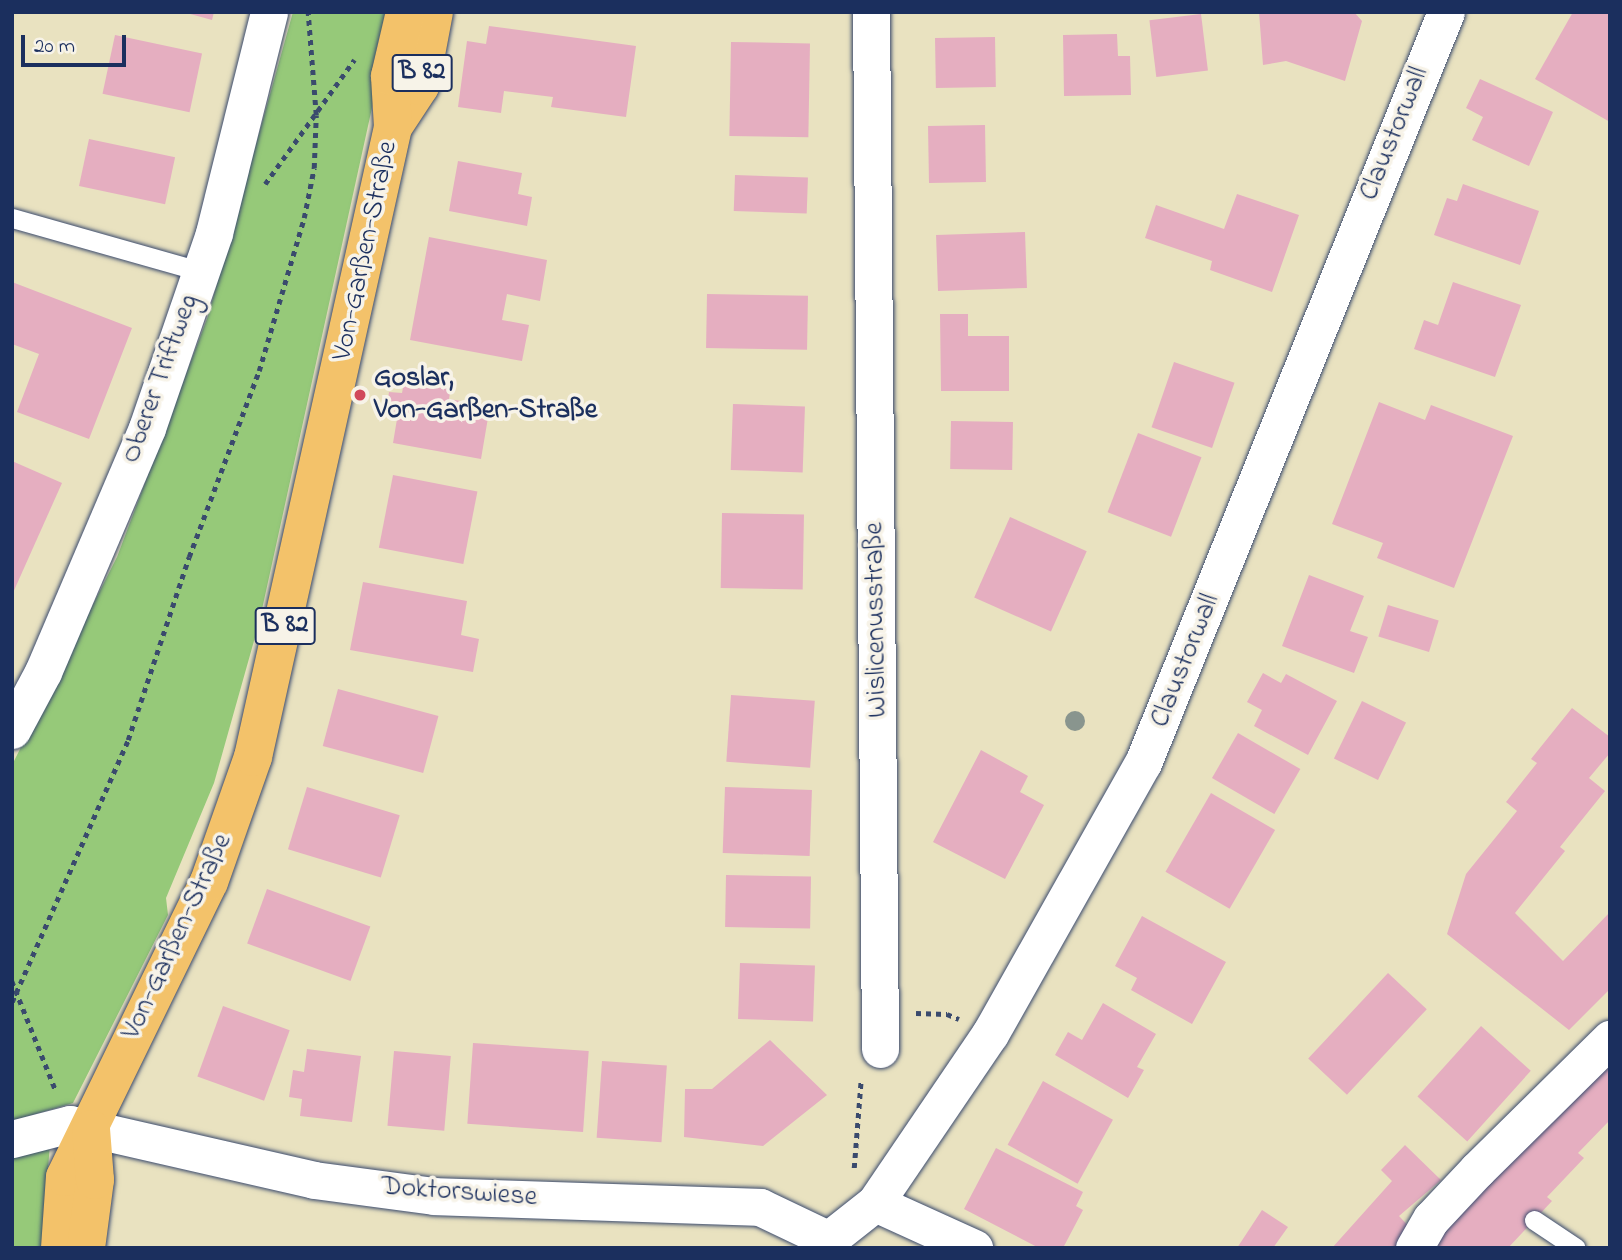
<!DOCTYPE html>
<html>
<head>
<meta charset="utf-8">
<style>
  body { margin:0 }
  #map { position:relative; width:1622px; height:1260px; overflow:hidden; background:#e9e2c0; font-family:"Indie Flower",sans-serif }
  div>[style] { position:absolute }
  .green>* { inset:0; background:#96c979 }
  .building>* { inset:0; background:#e5aec0; transform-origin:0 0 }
  .path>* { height:4.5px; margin-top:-2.25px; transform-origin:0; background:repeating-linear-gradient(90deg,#3a4a6d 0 5px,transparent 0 10px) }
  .roads { filter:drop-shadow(0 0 2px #3a4a6d) drop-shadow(0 0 2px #3a4a6d) }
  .lane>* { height:19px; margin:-9.5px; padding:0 9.5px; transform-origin:9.5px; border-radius:9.5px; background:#fff }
  .street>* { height:37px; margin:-18.5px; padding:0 18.5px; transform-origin:18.5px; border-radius:18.5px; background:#fff }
  .primary>* { height:38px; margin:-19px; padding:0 19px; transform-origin:19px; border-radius:19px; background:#f3c26a }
  .trees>* { width:20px; height:20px; margin:-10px; border-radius:50%; background:#89958e }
  .dots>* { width:19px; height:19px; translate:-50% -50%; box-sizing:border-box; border:4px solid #f7f3e8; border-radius:50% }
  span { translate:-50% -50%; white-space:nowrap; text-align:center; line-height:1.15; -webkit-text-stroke:7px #f7f3e8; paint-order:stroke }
  .shield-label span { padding:2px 5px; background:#f7f3e8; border:2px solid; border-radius:5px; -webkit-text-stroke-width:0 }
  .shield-label { font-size:26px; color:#1b2f5e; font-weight:700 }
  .street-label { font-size:28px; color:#1b2f5e }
  .poi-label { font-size:28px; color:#1b2f5e; font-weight:700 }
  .left { translate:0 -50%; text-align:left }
  .frame { position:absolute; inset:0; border:14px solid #1b2f5e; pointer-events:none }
  .scale { position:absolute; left:21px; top:35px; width:105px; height:32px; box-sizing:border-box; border:4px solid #1b2f5e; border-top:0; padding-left:9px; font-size:21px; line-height:24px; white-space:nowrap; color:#1b2f5e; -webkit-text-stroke:5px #f7f3e8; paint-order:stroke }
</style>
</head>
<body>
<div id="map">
  <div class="green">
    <i style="clip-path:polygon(293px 12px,393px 12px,259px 623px,214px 783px,166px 898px,168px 915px,73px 1103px,12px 1121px,12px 765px,117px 557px,208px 316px)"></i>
    <i style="clip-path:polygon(50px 1143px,42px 1248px,12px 1248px,12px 1154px)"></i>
  </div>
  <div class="building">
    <i style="clip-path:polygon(183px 12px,214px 12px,212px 20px)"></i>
    <i style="clip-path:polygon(1259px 12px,1354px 12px,1362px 21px,1345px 81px,1286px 61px,1263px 65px)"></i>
    <i style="clip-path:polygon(1573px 12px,1610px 12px,1610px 122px,1535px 79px)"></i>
    <i style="left:1201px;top:14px;width:57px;height:52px;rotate:83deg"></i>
    <i style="clip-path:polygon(489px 26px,636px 46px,626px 117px,551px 107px,553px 97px,504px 91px,501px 113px,458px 107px,467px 41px,486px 44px)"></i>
    <i style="clip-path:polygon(1117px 34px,1118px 56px,1130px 56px,1131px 95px,1064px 96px,1063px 35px)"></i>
    <i style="left:115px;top:35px;width:89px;height:60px;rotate:12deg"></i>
    <i style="left:995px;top:37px;width:50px;height:60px;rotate:89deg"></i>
    <i style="left:731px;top:42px;width:79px;height:94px;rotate:1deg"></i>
    <i style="clip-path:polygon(1480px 79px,1553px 112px,1529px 166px,1472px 140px,1483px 117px,1466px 108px)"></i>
    <i style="left:985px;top:125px;width:57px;height:57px;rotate:89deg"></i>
    <i style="left:89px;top:139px;width:88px;height:48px;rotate:12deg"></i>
    <i style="clip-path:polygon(458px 161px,522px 173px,518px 194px,532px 197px,527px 226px,449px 211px)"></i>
    <i style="left:735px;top:175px;width:73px;height:36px;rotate:2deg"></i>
    <i style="clip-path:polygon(1463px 184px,1539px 211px,1520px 265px,1434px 235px,1447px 198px,1457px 201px)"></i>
    <i style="clip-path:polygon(1237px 194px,1299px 215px,1272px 292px,1210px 270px,1212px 261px,1145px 238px,1156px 205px,1224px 229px)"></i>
    <i style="left:1025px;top:232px;width:56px;height:89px;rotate:88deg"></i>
    <i style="clip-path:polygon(429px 237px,547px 260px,540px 301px,507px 294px,502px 320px,529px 325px,522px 361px,410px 340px)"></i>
    <i style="clip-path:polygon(12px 282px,132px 328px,89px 439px,17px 412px,39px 354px,12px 344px)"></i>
    <i style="clip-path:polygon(1453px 282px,1521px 305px,1495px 377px,1414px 349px,1424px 320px,1438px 325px)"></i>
    <i style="left:707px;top:294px;width:101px;height:54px;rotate:1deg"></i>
    <i style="clip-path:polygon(940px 314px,968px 314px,968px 336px,1009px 336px,1009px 391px,941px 391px)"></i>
    <i style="left:1174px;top:362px;width:64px;height:69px;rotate:19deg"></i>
    <i style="clip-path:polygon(406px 371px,452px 380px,449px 399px,490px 406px,481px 459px,393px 443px,397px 419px,385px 417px,389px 392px,402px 393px)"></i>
    <i style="clip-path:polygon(1379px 402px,1425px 420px,1431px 405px,1513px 436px,1454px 588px,1377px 558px,1383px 543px,1332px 524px)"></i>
    <i style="left:733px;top:404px;width:72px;height:66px;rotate:2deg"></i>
    <i style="left:951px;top:421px;width:62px;height:48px;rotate:1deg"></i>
    <i style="left:1138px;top:433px;width:68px;height:85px;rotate:21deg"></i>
    <i style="clip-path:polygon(12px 461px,62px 483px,12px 595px)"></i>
    <i style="left:393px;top:475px;width:86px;height:74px;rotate:11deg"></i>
    <i style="left:722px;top:513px;width:82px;height:75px;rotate:1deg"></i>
    <i style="left:1010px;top:517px;width:84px;height:88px;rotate:24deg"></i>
    <i style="clip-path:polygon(1309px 575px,1364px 596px,1350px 631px,1368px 637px,1354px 673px,1282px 646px)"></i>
    <i style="clip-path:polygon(363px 582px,467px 601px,461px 635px,479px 639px,473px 672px,350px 650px)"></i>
    <i style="left:1388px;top:605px;width:53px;height:33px;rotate:17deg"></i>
    <i style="clip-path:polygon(1263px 673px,1281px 683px,1286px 674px,1337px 701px,1308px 755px,1254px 726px,1262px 710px,1247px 702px)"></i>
    <i style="left:338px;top:689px;width:104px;height:59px;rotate:15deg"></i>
    <i style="left:731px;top:695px;width:84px;height:67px;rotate:4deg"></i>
    <i style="left:1362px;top:701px;width:49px;height:64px;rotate:26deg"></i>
    <i style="clip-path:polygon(1572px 708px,1610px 737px,1610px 753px,1589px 778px,1605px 791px,1560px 847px,1565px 851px,1515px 913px,1563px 961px,1610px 912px,1610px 989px,1569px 1030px,1447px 934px,1466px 874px,1517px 811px,1506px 802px,1537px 763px,1531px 759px)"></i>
    <i style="left:1238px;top:733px;width:72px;height:52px;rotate:30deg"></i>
    <i style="clip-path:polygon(981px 750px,1028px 776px,1020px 792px,1044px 805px,1005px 879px,933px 842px)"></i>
    <i style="left:307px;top:787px;width:97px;height:65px;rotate:17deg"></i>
    <i style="left:725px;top:787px;width:87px;height:66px;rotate:2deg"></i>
    <i style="left:1211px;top:793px;width:74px;height:91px;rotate:30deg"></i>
    <i style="left:726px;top:875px;width:85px;height:52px;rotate:1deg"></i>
    <i style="left:267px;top:889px;width:110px;height:58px;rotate:20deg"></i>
    <i style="clip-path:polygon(1142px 916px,1226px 962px,1192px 1024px,1131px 990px,1137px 978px,1115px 966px)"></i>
    <i style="left:740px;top:963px;width:75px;height:56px;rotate:2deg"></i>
    <i style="left:1388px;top:973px;width:53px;height:117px;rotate:43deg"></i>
    <i style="clip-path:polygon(1103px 1003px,1156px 1034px,1137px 1067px,1144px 1070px,1128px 1098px,1055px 1055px,1068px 1032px,1082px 1040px)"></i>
    <i style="left:223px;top:1006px;width:71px;height:75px;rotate:20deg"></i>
    <i style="left:1481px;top:1026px;width:67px;height:95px;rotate:42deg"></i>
    <i style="clip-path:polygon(770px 1040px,827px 1095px,763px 1146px,684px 1137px,685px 1089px,712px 1089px)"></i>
    <i style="left:473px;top:1043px;width:116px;height:81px;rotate:4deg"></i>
    <i style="clip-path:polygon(307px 1049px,361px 1056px,352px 1122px,300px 1116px,302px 1099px,289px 1097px,293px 1070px,304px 1072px)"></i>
    <i style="left:394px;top:1051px;width:57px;height:75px;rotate:5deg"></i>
    <i style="left:602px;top:1061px;width:65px;height:77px;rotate:4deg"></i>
    <i style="clip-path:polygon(1610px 1066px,1610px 1120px,1578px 1153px,1584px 1158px,1547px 1197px,1552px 1201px,1508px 1248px,1429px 1248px,1547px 1123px)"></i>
    <i style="left:1043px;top:1081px;width:80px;height:73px;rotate:29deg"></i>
    <i style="clip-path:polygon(1405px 1145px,1441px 1180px,1399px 1216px,1414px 1232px,1400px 1248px,1332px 1248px,1392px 1181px,1381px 1170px)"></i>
    <i style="clip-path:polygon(996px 1148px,1083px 1192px,1076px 1206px,1083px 1210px,1063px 1248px,1039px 1248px,964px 1209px)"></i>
    <i style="clip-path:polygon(1262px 1210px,1288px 1227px,1273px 1248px,1237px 1248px)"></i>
  </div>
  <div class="path">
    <i style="left:265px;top:184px;width:153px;rotate:-54.3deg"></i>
    <i style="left:12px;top:981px;width:118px;rotate:68.2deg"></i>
    <i style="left:12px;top:1002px;width:287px;rotate:-66.1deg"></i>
    <i style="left:128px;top:740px;width:193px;rotate:-71.6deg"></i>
    <i style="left:189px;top:557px;width:199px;rotate:-69.4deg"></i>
    <i style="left:259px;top:371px;width:159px;rotate:-73.6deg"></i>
    <i style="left:304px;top:218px;width:51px;rotate:-78.7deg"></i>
    <i style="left:314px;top:168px;width:53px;rotate:-87.8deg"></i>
    <i style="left:316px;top:115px;width:102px;rotate:-94.5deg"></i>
    <i style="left:916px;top:1013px;width:31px;rotate:2deg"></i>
    <i style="left:947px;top:1014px;width:13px;rotate:23deg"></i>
    <i style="left:854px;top:1168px;width:89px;rotate:-85.5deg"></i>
  </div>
  <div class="roads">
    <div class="lane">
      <i style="left:12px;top:218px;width:194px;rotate:15.8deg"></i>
      <i style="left:1534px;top:1220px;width:50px;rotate:33.7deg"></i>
    </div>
    <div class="street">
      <i style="left:871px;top:12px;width:1037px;rotate:89.5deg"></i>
      <i style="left:12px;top:730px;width:66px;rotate:-61.9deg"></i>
      <i style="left:43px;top:672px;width:265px;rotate:-66.9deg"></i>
      <i style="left:147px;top:428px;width:206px;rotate:-71deg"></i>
      <i style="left:214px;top:233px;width:228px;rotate:-76deg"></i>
      <i style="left:12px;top:1139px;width:60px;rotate:-14.5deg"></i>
      <i style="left:70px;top:1124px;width:250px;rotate:12.9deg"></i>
      <i style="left:314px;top:1180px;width:121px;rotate:7.6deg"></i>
      <i style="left:434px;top:1196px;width:326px;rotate:1.9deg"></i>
      <i style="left:760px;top:1207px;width:72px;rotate:25.5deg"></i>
      <i style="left:875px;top:1203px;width:109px;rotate:24.4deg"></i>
      <i style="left:818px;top:1248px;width:73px;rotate:-38.3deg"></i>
      <i style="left:875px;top:1203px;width:204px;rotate:-55.8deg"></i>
      <i style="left:990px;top:1034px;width:311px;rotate:-60.6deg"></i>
      <i style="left:1143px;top:763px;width:810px;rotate:-68.03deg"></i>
      <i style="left:1414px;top:1248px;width:34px;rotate:-60deg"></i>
      <i style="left:1431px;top:1219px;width:67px;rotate:-46.8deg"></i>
      <i style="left:1477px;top:1170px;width:187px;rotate:-44.6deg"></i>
    </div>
    <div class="primary">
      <i style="left:393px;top:127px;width:49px;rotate:-56.6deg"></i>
      <i style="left:420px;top:86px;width:75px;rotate:-79.3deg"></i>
      <i style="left:60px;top:1248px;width:71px;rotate:-86deg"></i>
      <i style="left:65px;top:1177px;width:328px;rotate:-64deg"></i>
      <i style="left:209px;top:882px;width:133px;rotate:-70.6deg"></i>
      <i style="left:253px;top:757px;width:645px;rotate:-77.47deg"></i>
      <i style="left:393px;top:127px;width:51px;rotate:-93.4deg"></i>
      <i style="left:390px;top:76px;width:66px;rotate:-76.8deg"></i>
      <i style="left:86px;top:1248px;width:69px;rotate:-82.5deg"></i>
      <i style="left:95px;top:1180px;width:51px;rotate:-94.5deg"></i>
    </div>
  </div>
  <div class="trees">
    <i style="left:1075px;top:721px"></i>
  </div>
  <div class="dots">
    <i style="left:360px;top:395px;background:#d1495b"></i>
  </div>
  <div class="shield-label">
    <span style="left:422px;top:73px">B 82</span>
    <span style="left:285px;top:626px">B 82</span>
  </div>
  <div class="street-label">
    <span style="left:1395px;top:134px;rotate:-68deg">Claustorwall</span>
    <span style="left:366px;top:251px;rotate:-78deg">Von-Garßen-Straße</span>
    <span style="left:161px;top:379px;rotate:-70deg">Oberer Triftweg</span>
    <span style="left:877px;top:620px;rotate:-91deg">Wislicenusstraße</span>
    <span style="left:1186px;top:661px;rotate:-68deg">Claustorwall</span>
    <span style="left:178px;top:937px;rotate:-65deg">Von-Garßen-Straße</span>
    <span style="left:459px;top:1193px;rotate:4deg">Doktorswiese</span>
  </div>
  <div class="poi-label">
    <span class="left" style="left:374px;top:395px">Goslar,<br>Von-Garßen-Straße</span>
  </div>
  <div class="frame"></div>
  <div class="scale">20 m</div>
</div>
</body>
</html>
